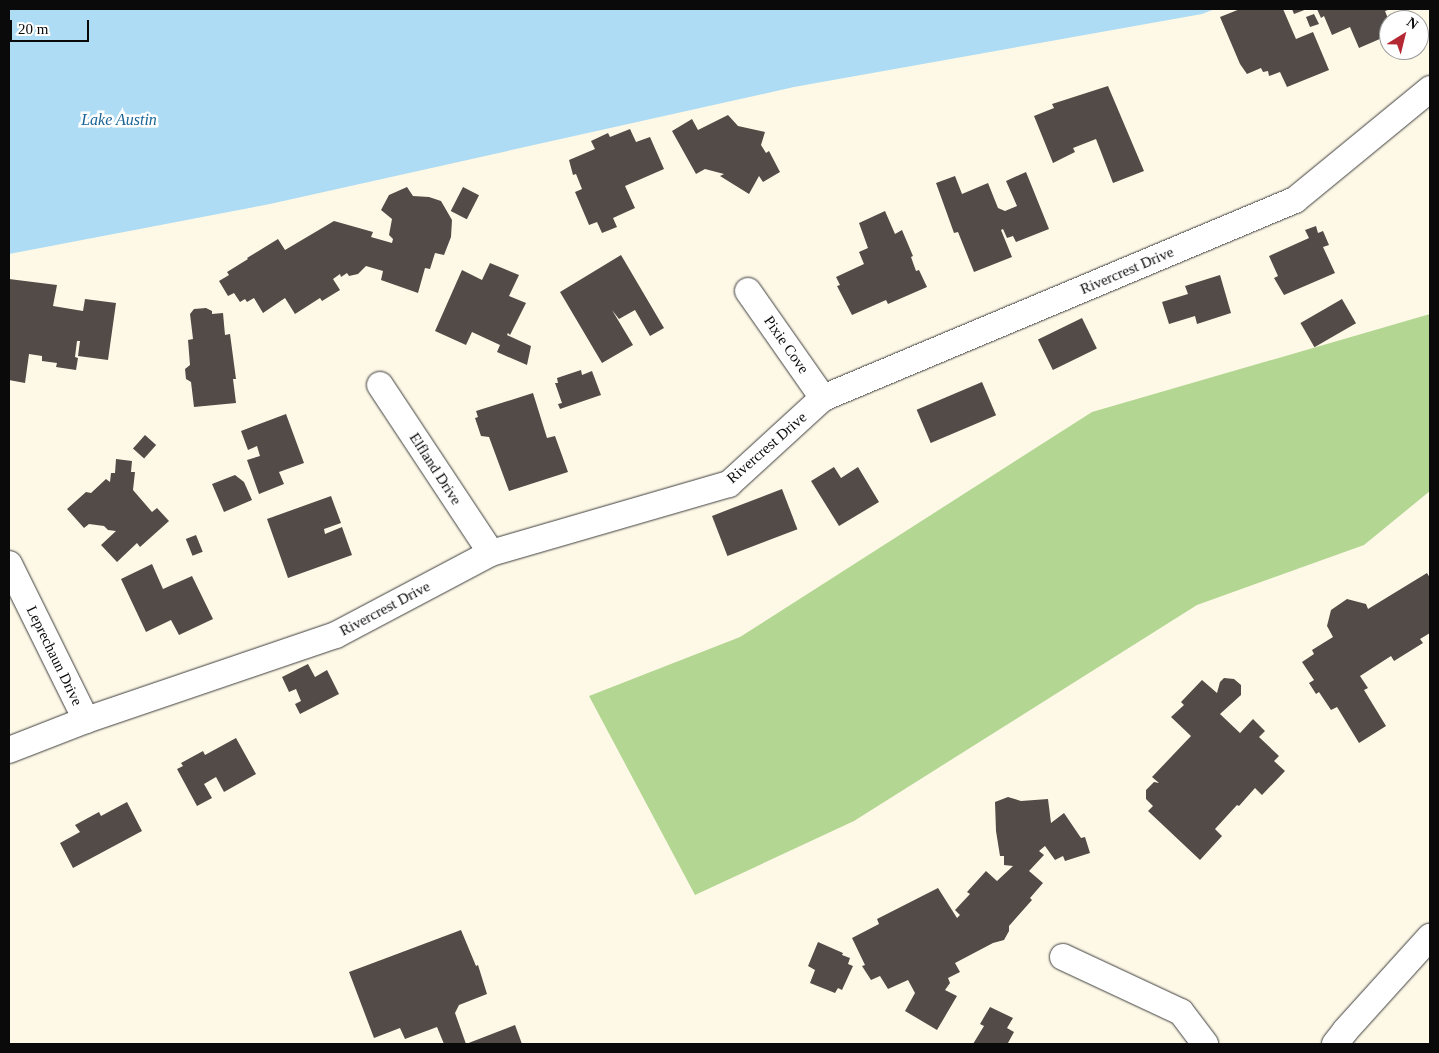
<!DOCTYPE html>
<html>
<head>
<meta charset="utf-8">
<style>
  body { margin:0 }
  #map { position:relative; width:1439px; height:1053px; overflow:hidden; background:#fef9e7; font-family:Georgia,serif }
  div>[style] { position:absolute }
  .forest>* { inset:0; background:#b4d693 }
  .water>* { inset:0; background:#aedcf4 }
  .building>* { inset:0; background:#524b47; transform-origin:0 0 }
  .roads { filter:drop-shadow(0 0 1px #3d3d3d) drop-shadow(0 0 1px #3d3d3d) }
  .minor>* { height:26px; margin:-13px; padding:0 13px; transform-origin:13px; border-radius:13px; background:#fff }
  span { translate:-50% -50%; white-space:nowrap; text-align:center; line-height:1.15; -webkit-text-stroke:5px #fff; paint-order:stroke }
  .street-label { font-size:15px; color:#0a0a0a }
  .water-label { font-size:16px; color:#196496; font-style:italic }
  .frame { position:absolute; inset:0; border:10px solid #0a0a0a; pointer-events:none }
  .north { position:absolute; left:1379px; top:10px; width:50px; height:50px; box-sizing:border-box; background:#fff; border:1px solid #9d9d9d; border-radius:50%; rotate:36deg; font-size:14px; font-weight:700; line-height:20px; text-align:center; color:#0a0a0a }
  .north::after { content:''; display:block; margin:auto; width:18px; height:22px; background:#b42833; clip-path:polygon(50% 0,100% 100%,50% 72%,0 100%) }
  .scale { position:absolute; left:10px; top:20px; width:79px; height:22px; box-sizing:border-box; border:2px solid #0a0a0a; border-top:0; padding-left:6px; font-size:15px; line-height:18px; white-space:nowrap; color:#0a0a0a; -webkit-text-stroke:4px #fff; paint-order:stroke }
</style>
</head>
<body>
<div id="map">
  <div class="forest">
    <i style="clip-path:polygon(1430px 314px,1430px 491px,1364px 545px,1197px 605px,854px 821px,695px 895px,589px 696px,740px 637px,1092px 412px)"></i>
  </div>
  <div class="water">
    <i style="clip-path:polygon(9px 9px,1215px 9px,1202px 14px,794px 87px,270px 204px,9px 254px)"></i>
  </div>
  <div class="building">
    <i style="clip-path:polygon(1240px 9px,1283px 9px,1296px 39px,1313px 32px,1329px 70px,1287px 87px,1280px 72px,1269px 76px,1268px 71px,1263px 72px,1261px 68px,1247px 74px,1240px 64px,1220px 17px)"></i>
    <i style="clip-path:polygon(1292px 9px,1307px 9px,1294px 14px)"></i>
    <i style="clip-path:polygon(1317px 9px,1391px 9px,1385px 11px,1389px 21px,1389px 35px,1359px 48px,1350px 27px,1332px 35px,1324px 16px,1321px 18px)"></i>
    <i style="clip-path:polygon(1314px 14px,1319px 24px,1310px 27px,1306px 17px)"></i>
    <i style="clip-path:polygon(1108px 86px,1144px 171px,1113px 183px,1096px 139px,1073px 148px,1075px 152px,1053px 163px,1034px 116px,1054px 108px,1052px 104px)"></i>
    <i style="clip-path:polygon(728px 115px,738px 126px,765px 132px,761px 145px,766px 153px,769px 151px,780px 172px,763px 182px,759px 176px,749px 194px,720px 176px,724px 174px,705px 169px,696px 174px,672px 131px,692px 119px,698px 130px)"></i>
    <i style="clip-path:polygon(630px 129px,636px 142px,650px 137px,664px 169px,625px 186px,635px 208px,613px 218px,617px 227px,602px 233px,597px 222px,589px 225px,575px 192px,582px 189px,576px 174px,573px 175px,569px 160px,595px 149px,591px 141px,608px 133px,610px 137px)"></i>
    <i style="clip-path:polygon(1026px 172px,1049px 229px,1016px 242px,1013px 236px,1007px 238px,1003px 229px,1001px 230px,1012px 257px,974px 272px,958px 232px,954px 233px,936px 183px,955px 176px,962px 194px,988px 183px,998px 208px,1005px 211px,1017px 206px,1006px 181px)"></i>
    <i style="clip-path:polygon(407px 187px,413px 196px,429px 197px,441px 201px,452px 220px,451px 237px,444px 255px,435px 253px,430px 269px,425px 268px,418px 293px,381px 280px,383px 271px,366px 266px,358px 274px,349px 276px,347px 273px,341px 277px,340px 274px,333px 279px,340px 290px,322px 301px,320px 298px,295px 314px,285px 298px,263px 313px,254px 298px,247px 302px,245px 299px,240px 302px,234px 293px,228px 296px,219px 281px,229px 275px,227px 272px,248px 259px,247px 258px,278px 239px,285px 250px,334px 221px,373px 232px,371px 237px,392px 243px,393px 239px,389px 235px,392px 219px,381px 210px,389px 195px)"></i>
    <i style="left:463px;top:187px;width:18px;height:27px;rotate:27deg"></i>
    <i style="clip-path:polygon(885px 211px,895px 234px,902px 230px,913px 256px,911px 257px,916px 271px,919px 270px,927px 287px,888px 304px,886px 300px,852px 315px,837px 286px,840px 285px,836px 277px,864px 264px,859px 252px,868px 248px,859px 223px)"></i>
    <i style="clip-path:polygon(1316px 226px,1318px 233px,1323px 231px,1329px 245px,1323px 247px,1335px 273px,1284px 295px,1274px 278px,1278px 276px,1269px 256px,1309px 238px,1305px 230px)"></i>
    <i style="clip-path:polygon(621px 255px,664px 328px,650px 336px,635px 310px,619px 319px,612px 310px,633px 345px,602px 363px,560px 292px)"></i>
    <i style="clip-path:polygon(490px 263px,519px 275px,509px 296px,526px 303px,510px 335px,508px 333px,507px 335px,531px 346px,527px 365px,497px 352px,500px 345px,472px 332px,466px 345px,435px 331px,462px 270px,482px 280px)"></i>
    <i style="clip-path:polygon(1220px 275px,1231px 313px,1197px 324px,1195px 316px,1169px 324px,1162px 302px,1188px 294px,1185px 286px)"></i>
    <i style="clip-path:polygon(9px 279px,57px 285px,53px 306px,83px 311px,85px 299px,116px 303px,108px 360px,78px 356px,80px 341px,77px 341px,75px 357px,78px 358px,76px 370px,56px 367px,57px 363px,42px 361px,42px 356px,29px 354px,25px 383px,9px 380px)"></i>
    <i style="left:1342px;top:299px;width:28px;height:48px;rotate:60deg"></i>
    <i style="clip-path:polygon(206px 308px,212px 311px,212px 314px,223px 313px,225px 335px,230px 334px,236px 379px,233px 379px,236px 403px,194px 407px,191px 382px,186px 379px,185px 369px,190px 365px,188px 340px,193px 339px,190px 314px,194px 309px)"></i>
    <i style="left:1082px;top:318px;width:34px;height:49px;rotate:64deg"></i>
    <i style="clip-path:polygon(581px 370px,582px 375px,592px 371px,601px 395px,560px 409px,558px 404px,562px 403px,555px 383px,558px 383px,557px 378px)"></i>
    <i style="left:982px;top:382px;width:36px;height:71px;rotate:67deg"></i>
    <i style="clip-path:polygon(533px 393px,547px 438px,555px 436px,568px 472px,509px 491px,489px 437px,481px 436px,475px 418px,478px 417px,476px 411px)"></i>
    <i style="clip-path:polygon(286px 414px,304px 463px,279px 472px,284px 484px,259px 494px,247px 460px,260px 456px,257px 446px,248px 450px,241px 431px)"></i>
    <i style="left:145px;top:435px;width:15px;height:18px;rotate:42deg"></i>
    <i style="clip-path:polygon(116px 459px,132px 461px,131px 472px,135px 472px,133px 490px,152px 512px,157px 508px,169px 521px,140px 547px,137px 543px,117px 562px,101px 545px,116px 531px,108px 530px,104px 526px,89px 524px,84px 528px,67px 509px,86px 492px,91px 493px,106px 479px,110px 482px,111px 473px,115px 473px)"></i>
    <i style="clip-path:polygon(834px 467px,841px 478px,858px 467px,879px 502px,839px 526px,811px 481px)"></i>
    <i style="clip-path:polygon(235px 475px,244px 482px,252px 500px,224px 512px,212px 484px)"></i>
    <i style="left:782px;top:489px;width:43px;height:75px;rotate:69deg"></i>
    <i style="clip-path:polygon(331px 496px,341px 523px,324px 529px,325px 534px,342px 527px,352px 555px,288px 578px,267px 519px)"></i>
    <i style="left:196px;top:535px;width:18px;height:11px;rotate:68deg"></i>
    <i style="clip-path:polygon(152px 564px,163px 589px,192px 576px,213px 619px,179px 635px,171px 620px,146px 632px,121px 579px)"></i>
    <i style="clip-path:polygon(1427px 573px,1430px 578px,1430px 633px,1420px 639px,1423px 643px,1394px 661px,1391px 656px,1360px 676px,1368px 688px,1364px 690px,1386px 726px,1359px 743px,1337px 707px,1331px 710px,1319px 692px,1316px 694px,1309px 683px,1314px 680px,1302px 662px,1314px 654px,1312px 650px,1333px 637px,1327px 626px,1331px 610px,1347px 599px,1366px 604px,1368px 609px)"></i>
    <i style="clip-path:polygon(308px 664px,315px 677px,327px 670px,339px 694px,300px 714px,295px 704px,301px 701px,296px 689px,289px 692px,282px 677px)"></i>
    <i style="clip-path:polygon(1224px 678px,1234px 679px,1241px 685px,1241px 695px,1220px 714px,1240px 733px,1253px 719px,1265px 731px,1259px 737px,1279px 756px,1274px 761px,1285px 771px,1262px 795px,1255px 788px,1239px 806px,1237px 805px,1215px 829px,1222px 836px,1200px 860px,1148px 811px,1153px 806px,1146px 799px,1146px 790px,1154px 782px,1159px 783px,1152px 777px,1191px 736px,1171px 717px,1184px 705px,1181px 702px,1202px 680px,1217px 693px,1220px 682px)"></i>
    <i style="clip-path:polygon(236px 738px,256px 774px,224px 792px,216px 777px,204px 784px,212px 798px,197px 806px,177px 769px,183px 766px,181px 763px,203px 751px,205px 755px)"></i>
    <i style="clip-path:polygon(1008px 797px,1021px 801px,1048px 799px,1051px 823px,1064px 813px,1081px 838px,1085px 837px,1090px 853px,1065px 861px,1063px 856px,1055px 860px,1045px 846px,1039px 851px,1044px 855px,1029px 871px,1043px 883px,1030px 898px,1032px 900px,1009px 926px,1009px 931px,1004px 940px,993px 943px,955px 963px,960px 972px,948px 978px,950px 983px,945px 990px,957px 996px,937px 1030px,905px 1011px,915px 993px,908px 980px,888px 989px,880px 976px,871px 980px,862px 966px,865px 965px,852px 938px,879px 924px,877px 919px,938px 888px,957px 918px,960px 915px,955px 910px,970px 894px,967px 892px,986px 871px,997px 881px,1013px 866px,1004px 865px,1004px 856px,1000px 856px,996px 831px,995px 802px)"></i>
    <i style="clip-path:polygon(127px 802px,142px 831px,73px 868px,60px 843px,80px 832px,75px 825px,99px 812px,101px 816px)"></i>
    <i style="clip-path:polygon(461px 930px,476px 966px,478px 965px,487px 994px,459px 1005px,455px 1013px,466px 1044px,444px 1044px,437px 1027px,405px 1039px,400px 1028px,374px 1038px,349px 972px)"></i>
    <i style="clip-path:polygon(818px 942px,843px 953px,842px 955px,850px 958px,848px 964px,853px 966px,842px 990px,838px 988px,835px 993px,810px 983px,815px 970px,808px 966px)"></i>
    <i style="clip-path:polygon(990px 1007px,1013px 1018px,1007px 1028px,1014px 1032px,1008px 1043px,973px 1044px,984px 1026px,980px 1024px)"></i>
    <i style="clip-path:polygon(515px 1025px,522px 1044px,466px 1044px)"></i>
  </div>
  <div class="roads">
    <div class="minor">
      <i style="left:748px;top:291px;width:131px;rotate:55deg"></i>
      <i style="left:380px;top:385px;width:201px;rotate:56.5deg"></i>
      <i style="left:9px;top:564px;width:174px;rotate:63.7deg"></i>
      <i style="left:9px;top:750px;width:83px;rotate:-21.3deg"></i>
      <i style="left:86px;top:720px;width:264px;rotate:-18.8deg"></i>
      <i style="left:336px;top:635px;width:175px;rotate:-27.9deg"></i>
      <i style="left:491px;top:553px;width:248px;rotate:-16.2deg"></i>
      <i style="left:729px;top:484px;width:127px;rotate:-42.5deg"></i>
      <i style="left:823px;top:398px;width:512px;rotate:-22.76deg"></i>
      <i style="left:1295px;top:200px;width:175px;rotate:-39.4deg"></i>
      <i style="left:1063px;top:957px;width:130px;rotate:25deg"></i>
      <i style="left:1181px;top:1012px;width:40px;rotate:53deg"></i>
      <i style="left:1335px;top:1044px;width:16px;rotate:-52deg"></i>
      <i style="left:1345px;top:1031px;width:127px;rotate:-47.9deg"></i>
    </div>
  </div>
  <div class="street-label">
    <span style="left:1127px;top:271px;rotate:-23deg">Rivercrest Drive</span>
    <span style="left:786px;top:345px;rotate:55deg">Pixie Cove</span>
    <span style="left:767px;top:448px;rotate:-41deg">Rivercrest Drive</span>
    <span style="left:435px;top:469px;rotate:57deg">Elfland Drive</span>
    <span style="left:385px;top:609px;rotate:-28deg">Rivercrest Drive</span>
    <span style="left:54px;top:656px;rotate:64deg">Leprechaun Drive</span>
  </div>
  <div class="water-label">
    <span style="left:119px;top:120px">Lake Austin</span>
  </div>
  <div class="frame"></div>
  <div class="north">N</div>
  <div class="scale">20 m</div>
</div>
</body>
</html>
